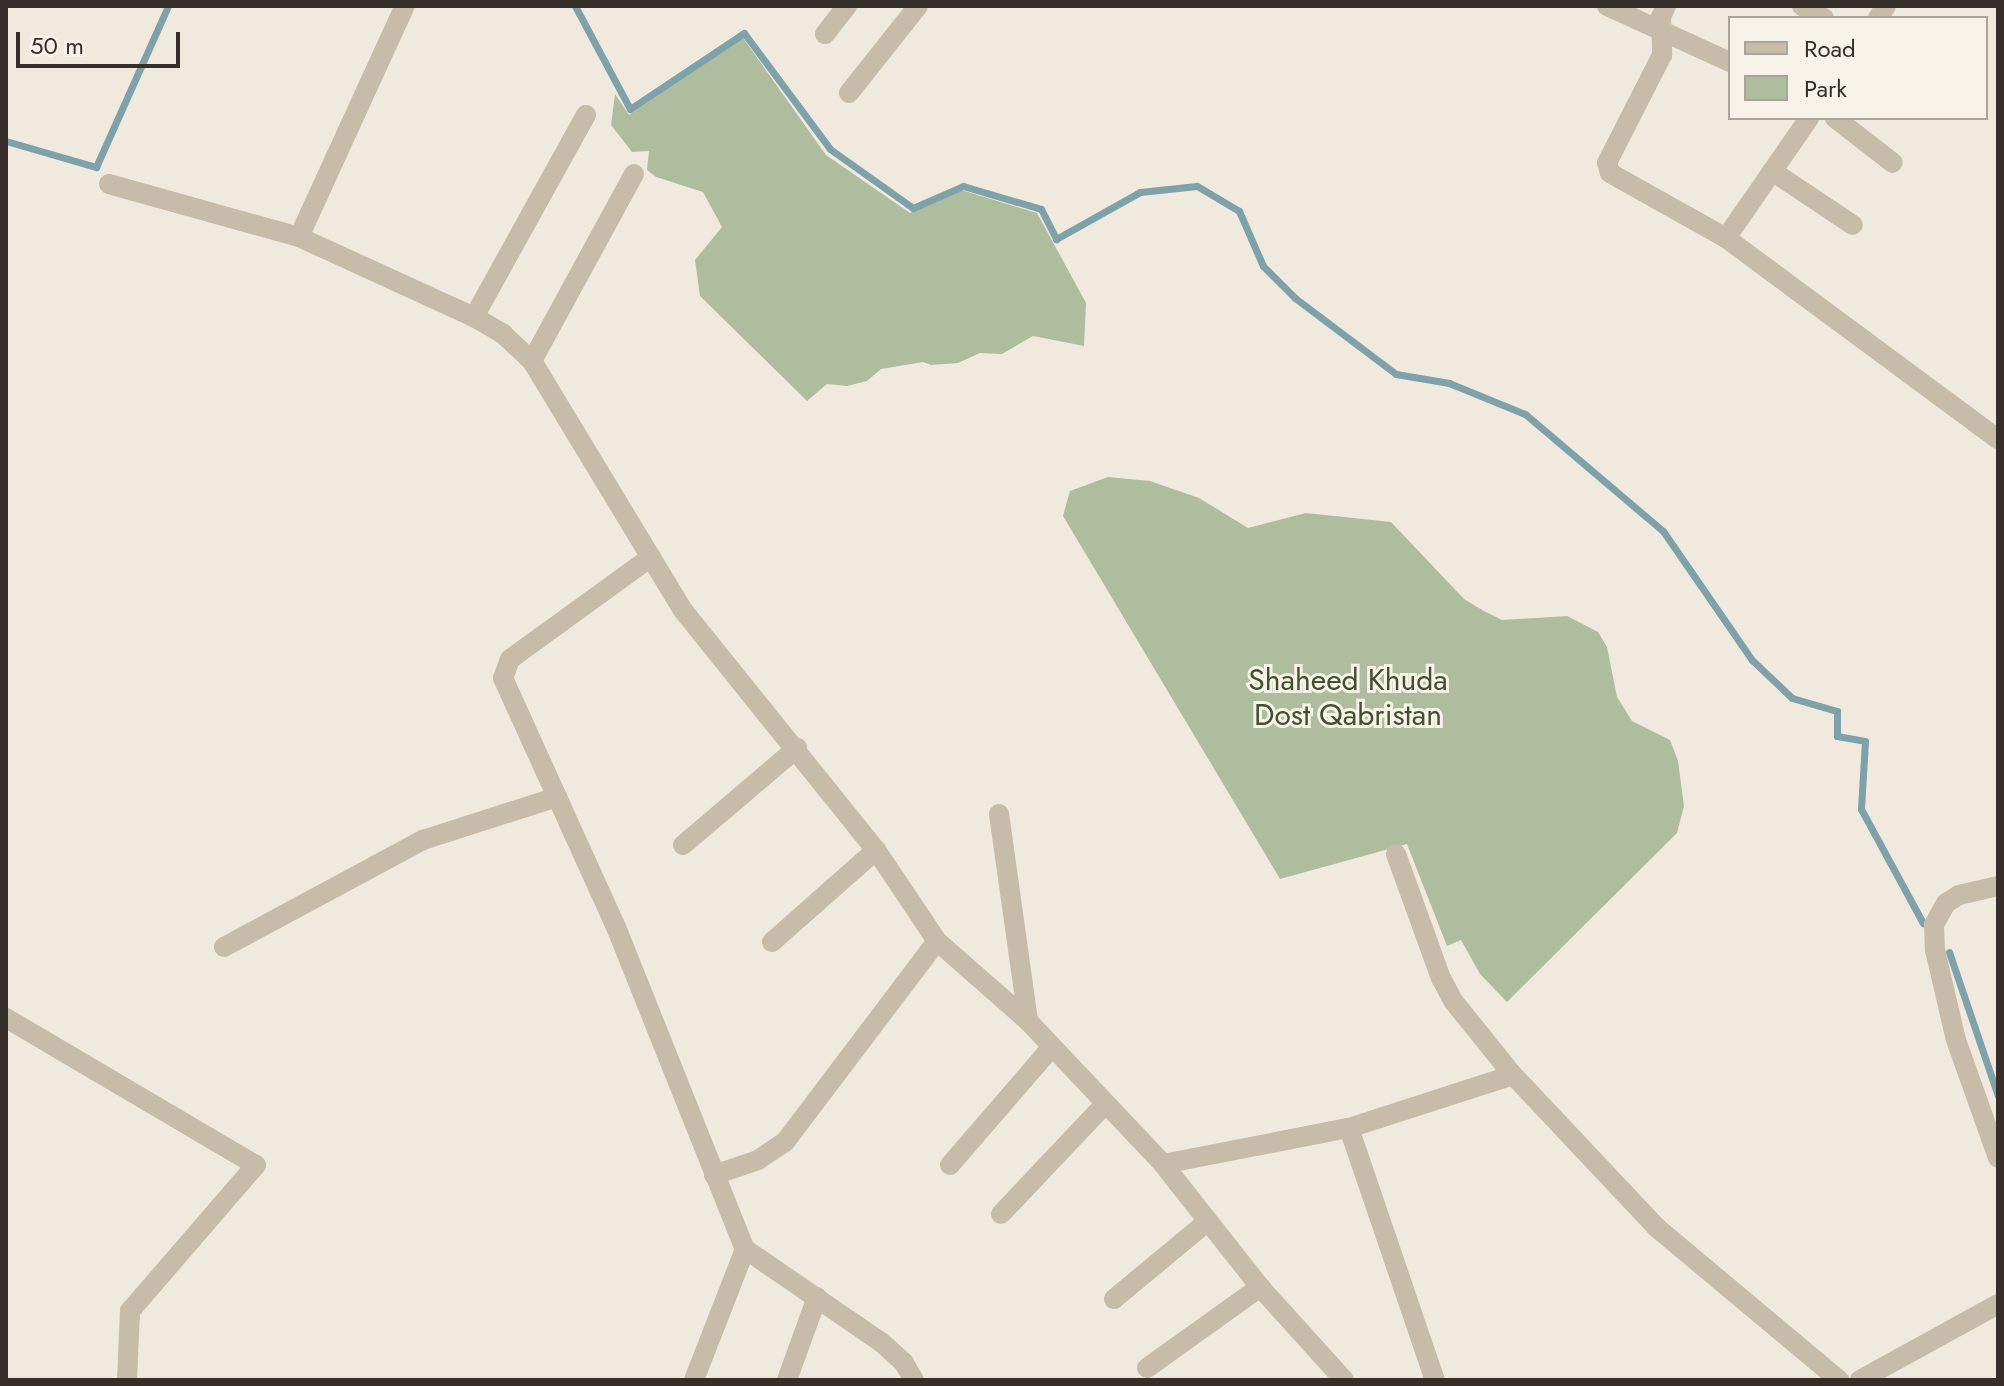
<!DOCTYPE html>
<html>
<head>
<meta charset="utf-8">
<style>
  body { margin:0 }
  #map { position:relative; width:2004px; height:1386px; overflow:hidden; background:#f0e9dd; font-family:Jost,sans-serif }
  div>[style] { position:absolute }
  .green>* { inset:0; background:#afbd9f }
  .stream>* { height:7px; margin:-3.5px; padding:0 3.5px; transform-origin:3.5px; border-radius:3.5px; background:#7fa2aa }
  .minor>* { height:20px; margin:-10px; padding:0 10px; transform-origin:10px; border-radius:10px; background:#c7bbaa }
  span { translate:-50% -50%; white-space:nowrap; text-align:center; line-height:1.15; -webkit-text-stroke:6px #f8f3e9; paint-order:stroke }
  .park-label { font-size:30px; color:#40512f }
  .frame { position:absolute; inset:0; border:8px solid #352e29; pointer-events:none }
  .legend { position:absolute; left:1728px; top:16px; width:260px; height:104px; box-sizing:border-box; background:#f8f3e9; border:2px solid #aaa49c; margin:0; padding:10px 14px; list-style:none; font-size:24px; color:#352e29 }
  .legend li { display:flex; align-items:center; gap:16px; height:40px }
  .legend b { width:40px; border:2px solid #aaa49c }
  .scale { position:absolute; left:16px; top:32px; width:164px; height:36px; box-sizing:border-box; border:4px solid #352e29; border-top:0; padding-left:10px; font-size:24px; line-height:28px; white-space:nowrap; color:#352e29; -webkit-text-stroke:6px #f8f3e9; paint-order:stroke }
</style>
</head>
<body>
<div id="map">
  <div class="green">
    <i style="clip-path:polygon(743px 38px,826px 155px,910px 213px,961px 190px,1037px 213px,1086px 303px,1084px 346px,1033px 336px,1002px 354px,980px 353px,958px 363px,931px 365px,923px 362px,881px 369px,867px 381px,847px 386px,827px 384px,807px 401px,700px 296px,695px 260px,722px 227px,703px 192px,656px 177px,647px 170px,649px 151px,632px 152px,611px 125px,615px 94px,629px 115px)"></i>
    <i style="clip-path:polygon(1108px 477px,1150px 481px,1199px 498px,1248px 528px,1306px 513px,1391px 522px,1464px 599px,1484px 611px,1502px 620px,1567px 616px,1598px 632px,1607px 647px,1617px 697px,1632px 721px,1670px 740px,1678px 761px,1684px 806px,1677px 833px,1507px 1002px,1480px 974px,1461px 940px,1447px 946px,1407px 844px,1280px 879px,1063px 516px,1070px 491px)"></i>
  </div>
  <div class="stream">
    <i style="left:575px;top:6px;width:117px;rotate:61.9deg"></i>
    <i style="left:630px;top:109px;width:137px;rotate:-33.7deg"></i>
    <i style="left:744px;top:33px;width:144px;rotate:53.4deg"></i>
    <i style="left:830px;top:149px;width:102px;rotate:35.4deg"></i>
    <i style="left:913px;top:208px;width:55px;rotate:-23.7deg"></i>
    <i style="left:963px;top:186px;width:81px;rotate:16.4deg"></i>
    <i style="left:1041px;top:209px;width:34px;rotate:63deg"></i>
    <i style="left:1056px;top:239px;width:96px;rotate:-29.2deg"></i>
    <i style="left:1140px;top:192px;width:57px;rotate:-6deg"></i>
    <i style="left:1197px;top:186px;width:49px;rotate:30.8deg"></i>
    <i style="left:1239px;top:211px;width:60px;rotate:66.4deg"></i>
    <i style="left:1263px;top:266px;width:45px;rotate:45deg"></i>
    <i style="left:1295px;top:298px;width:126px;rotate:37deg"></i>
    <i style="left:1396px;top:374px;width:54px;rotate:9.6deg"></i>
    <i style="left:1449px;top:383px;width:82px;rotate:22.2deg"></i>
    <i style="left:1525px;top:414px;width:181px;rotate:40.3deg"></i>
    <i style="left:1663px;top:531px;width:157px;rotate:55.4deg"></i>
    <i style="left:1752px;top:660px;width:55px;rotate:43.5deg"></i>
    <i style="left:1792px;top:698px;width:47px;rotate:16.1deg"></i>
    <i style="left:1837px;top:711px;width:25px;rotate:90deg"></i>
    <i style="left:1837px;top:736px;width:28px;rotate:10deg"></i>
    <i style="left:1865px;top:741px;width:68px;rotate:93.4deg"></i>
    <i style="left:1861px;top:809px;width:130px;rotate:61.5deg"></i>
    <i style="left:6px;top:141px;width:94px;rotate:16.1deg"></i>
    <i style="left:96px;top:167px;width:176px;rotate:-65.9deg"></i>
    <i style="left:1949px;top:952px;width:152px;rotate:71.2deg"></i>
  </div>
  <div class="minor">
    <i style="left:1607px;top:6px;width:135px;rotate:24.5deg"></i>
    <i style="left:1666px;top:6px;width:12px;rotate:114deg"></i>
    <i style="left:1661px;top:17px;width:38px;rotate:88deg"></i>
    <i style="left:1662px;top:55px;width:121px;rotate:117deg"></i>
    <i style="left:1607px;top:163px;width:10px;rotate:73deg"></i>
    <i style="left:1610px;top:173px;width:133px;rotate:29.3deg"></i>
    <i style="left:1726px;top:238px;width:338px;rotate:36.5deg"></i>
    <i style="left:1802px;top:6px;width:25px;rotate:29deg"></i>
    <i style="left:1878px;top:18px;width:14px;rotate:-56deg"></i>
    <i style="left:825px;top:34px;width:36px;rotate:-52deg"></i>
    <i style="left:849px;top:93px;width:111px;rotate:-51.6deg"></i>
    <i style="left:1835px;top:118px;width:73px;rotate:37.8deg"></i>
    <i style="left:1772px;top:171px;width:97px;rotate:33.7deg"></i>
    <i style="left:109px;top:184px;width:197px;rotate:15.6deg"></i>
    <i style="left:299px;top:237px;width:192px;rotate:24.6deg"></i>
    <i style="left:474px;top:317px;width:34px;rotate:30deg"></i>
    <i style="left:503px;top:334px;width:40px;rotate:43deg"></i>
    <i style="left:532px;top:361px;width:290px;rotate:58.8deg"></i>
    <i style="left:682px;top:609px;width:309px;rotate:51.2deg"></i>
    <i style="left:876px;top:850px;width:110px;rotate:56.2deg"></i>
    <i style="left:937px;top:941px;width:121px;rotate:41.3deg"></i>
    <i style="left:1028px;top:1021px;width:197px;rotate:46.6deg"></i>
    <i style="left:1163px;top:1164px;width:157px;rotate:51.7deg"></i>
    <i style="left:1260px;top:1287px;width:125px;rotate:47.9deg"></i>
    <i style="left:299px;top:237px;width:254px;rotate:-65.4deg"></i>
    <i style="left:1726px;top:238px;width:146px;rotate:-55.3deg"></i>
    <i style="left:474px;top:317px;width:231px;rotate:-61deg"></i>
    <i style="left:532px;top:361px;width:213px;rotate:-61.4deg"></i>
    <i style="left:651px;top:557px;width:174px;rotate:144.1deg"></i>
    <i style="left:510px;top:659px;width:20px;rotate:110deg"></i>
    <i style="left:503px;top:678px;width:273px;rotate:65.6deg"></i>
    <i style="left:616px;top:927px;width:347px;rotate:68.2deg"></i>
    <i style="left:745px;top:1249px;width:165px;rotate:34.4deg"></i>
    <i style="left:881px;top:1342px;width:31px;rotate:42deg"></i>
    <i style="left:904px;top:1363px;width:20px;rotate:60deg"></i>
    <i style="left:999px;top:814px;width:209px;rotate:82deg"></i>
    <i style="left:683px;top:845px;width:150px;rotate:-40.4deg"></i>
    <i style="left:1396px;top:854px;width:132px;rotate:70.1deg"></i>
    <i style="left:1441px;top:978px;width:27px;rotate:62deg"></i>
    <i style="left:1454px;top:1002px;width:94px;rotate:51.1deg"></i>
    <i style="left:1513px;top:1075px;width:209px;rotate:46.7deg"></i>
    <i style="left:1656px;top:1227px;width:239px;rotate:39.9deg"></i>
    <i style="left:1998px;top:886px;width:40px;rotate:167deg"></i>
    <i style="left:1959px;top:895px;width:15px;rotate:148deg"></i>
    <i style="left:1946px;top:903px;width:25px;rotate:119deg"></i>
    <i style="left:1934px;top:925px;width:25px;rotate:88deg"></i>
    <i style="left:1935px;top:950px;width:92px;rotate:76.9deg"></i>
    <i style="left:1956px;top:1040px;width:125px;rotate:70.4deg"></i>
    <i style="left:772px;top:942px;width:139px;rotate:-41.5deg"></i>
    <i style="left:224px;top:947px;width:226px;rotate:-28.3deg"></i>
    <i style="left:423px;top:840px;width:141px;rotate:-17.8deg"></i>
    <i style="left:6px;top:1018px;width:290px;rotate:30.5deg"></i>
    <i style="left:256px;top:1165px;width:193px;rotate:130.8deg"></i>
    <i style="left:130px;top:1311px;width:69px;rotate:92.5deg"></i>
    <i style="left:1349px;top:1128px;width:266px;rotate:71.2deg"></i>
    <i style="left:1163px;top:1164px;width:189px;rotate:-11deg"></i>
    <i style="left:1349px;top:1128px;width:172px;rotate:-17.9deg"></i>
    <i style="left:950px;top:1165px;width:156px;rotate:-49.2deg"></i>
    <i style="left:714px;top:1175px;width:46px;rotate:-18.8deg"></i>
    <i style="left:758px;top:1160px;width:32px;rotate:-34deg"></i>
    <i style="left:785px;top:1142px;width:252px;rotate:-52.9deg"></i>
    <i style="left:1001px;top:1214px;width:151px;rotate:-46.6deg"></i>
    <i style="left:1114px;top:1299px;width:122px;rotate:-39.7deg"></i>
    <i style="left:1147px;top:1368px;width:139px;rotate:-35.6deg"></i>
    <i style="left:694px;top:1380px;width:141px;rotate:-68.7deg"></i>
    <i style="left:787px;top:1380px;width:88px;rotate:-70.1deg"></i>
    <i style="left:1860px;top:1380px;width:158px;rotate:-28.8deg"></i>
  </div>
  <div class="park-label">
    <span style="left:1348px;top:697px">Shaheed Khuda<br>Dost Qabristan</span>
  </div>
  <div class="frame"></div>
  <ul class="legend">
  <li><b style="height:10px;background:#c7bbaa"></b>Road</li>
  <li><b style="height:22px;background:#afbd9f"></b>Park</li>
  </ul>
  <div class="scale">50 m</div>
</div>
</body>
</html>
